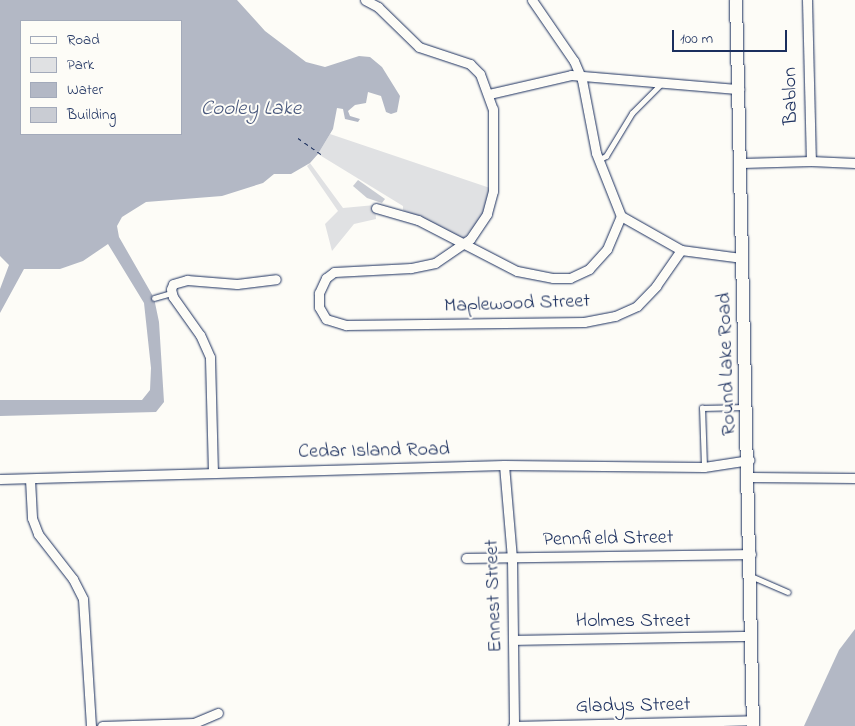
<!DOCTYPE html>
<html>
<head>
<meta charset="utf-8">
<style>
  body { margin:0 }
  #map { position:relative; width:855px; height:726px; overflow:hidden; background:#fdfcf7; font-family:"Indie Flower",sans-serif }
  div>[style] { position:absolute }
  .green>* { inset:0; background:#e0e1e3 }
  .water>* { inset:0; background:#b3b8c5 }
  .building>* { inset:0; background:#c9ccd3 }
  .path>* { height:1px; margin-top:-0.5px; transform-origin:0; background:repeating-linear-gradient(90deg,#1b2f5e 0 4px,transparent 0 8px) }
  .roads { filter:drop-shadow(0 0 1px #1b2f5e) drop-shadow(0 0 1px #1b2f5e) }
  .lane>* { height:4.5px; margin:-2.25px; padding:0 2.25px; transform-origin:2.25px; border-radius:2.25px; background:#fdfcf7 }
  .street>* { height:9px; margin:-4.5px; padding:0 4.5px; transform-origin:4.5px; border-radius:4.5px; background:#fdfcf7 }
  .secondary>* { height:12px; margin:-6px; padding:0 6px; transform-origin:6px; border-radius:6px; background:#fdfcf7 }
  span { translate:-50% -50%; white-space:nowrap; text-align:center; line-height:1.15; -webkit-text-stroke:4px #fdfcf7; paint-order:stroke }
  .street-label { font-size:20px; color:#1b2f5e }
  .water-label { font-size:21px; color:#49587d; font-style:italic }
  .legend { position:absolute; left:20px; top:20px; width:162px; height:115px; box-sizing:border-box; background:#fdfcf7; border:1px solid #a3aaba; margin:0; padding:6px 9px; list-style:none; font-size:15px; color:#1b2f5e }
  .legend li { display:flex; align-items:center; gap:10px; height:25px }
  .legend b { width:25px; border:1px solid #a3aaba }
  .scale { position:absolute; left:672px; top:30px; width:115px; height:22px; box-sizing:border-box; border:2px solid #1b2f5e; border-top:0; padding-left:6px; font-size:15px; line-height:18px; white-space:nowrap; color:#1b2f5e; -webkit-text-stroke:4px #fdfcf7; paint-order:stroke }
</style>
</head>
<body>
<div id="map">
  <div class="green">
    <i style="clip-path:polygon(330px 134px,490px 188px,483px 216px,463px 239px,403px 210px,403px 206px,318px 154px)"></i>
    <i style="clip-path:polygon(310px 163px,343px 208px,375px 205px,376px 219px,354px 224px,332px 251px,325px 224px,338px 211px,307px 166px)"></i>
  </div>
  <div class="water">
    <i style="clip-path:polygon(evenodd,0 0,237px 0,265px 31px,306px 62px,325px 67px,359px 56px,370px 57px,382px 67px,400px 96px,397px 112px,391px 114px,386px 112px,381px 96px,368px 92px,366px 103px,355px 105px,348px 111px,350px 116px,360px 119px,358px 122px,345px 119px,343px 109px,337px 108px,333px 129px,318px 154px,310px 163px,291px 174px,274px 174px,263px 183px,222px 196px,146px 202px,122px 217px,117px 226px,119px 237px,154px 298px,159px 322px,164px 402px,156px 412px,0 416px,0 400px,142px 400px,150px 390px,151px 368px,144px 303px,108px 244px,83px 261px,60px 269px,24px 269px,0 313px,0 289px,9px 265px,0 256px,0 0,21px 21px,181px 21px,181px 134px,21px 134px,21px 21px)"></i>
    <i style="clip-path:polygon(855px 629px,855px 726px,804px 726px,839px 650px)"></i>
  </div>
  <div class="building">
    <i style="clip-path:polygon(358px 180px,385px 199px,382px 203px,367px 198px,353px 186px)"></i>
  </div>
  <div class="path">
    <i style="left:298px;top:138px;width:28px;rotate:35deg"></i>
  </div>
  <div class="roads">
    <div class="lane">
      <i style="left:598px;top:160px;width:9px;rotate:-27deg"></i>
      <i style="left:606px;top:156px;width:50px;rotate:-58.8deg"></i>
      <i style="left:632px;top:113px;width:41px;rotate:-45deg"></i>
      <i style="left:154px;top:298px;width:18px;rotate:-16deg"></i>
      <i style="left:704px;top:467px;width:59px;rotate:-91.9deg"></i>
      <i style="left:702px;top:408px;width:43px;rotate:-1.3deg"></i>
      <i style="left:751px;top:576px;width:40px;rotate:23.4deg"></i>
    </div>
    <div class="street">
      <i style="left:365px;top:0;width:15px;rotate:28deg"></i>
      <i style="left:378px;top:7px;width:57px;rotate:44.3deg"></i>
      <i style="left:419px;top:47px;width:54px;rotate:18.4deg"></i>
      <i style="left:470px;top:64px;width:14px;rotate:45deg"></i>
      <i style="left:480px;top:74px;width:37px;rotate:70deg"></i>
      <i style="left:493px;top:109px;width:82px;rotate:90deg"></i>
      <i style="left:493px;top:191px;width:24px;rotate:105deg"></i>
      <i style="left:487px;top:214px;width:30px;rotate:124deg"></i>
      <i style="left:470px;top:239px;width:42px;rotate:145.6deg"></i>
      <i style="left:435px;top:263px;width:25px;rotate:168deg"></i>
      <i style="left:411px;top:268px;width:77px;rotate:177deg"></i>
      <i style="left:334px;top:272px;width:10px;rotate:143deg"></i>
      <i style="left:326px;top:278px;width:17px;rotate:115deg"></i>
      <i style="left:319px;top:293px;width:14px;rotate:90deg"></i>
      <i style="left:319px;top:307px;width:14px;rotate:60deg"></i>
      <i style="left:326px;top:319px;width:21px;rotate:17deg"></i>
      <i style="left:346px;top:325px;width:238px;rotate:-0.7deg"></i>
      <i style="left:584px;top:322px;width:32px;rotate:-11deg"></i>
      <i style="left:615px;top:316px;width:24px;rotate:-24deg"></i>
      <i style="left:637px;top:306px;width:28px;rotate:-46deg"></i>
      <i style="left:656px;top:286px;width:44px;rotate:-55.2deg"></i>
      <i style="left:532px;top:0;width:74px;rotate:55.5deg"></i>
      <i style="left:574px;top:61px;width:21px;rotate:67deg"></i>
      <i style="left:582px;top:80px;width:74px;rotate:79.1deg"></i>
      <i style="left:596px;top:153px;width:68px;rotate:68.4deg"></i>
      <i style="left:621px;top:216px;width:69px;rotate:29.5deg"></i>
      <i style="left:681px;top:250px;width:62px;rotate:7.5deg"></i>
      <i style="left:807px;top:0;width:161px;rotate:88.6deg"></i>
      <i style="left:489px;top:94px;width:84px;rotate:-13deg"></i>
      <i style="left:571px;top:75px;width:169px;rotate:4.8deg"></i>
      <i style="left:742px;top:163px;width:69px;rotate:-1.7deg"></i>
      <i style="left:811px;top:161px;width:44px;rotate:2.6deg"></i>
      <i style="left:376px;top:208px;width:44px;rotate:15.9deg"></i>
      <i style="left:418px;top:220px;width:111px;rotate:27.3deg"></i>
      <i style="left:517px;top:271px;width:37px;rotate:11deg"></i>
      <i style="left:553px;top:278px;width:17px"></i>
      <i style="left:570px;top:278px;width:21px;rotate:-25deg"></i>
      <i style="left:589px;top:269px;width:27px;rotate:-48deg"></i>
      <i style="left:607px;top:249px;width:36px;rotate:-67deg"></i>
      <i style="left:504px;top:465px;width:93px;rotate:85.1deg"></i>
      <i style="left:512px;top:558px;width:168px;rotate:89.3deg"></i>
      <i style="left:213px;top:473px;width:116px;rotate:-91.5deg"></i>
      <i style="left:210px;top:357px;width:24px;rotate:-114deg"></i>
      <i style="left:200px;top:335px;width:47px;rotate:-125.4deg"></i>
      <i style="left:173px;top:297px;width:8px;rotate:-104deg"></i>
      <i style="left:171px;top:289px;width:5px;rotate:-68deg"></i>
      <i style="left:173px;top:284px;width:15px;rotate:-16deg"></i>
      <i style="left:187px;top:280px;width:50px;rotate:4.6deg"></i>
      <i style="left:237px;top:284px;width:39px;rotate:-7deg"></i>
      <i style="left:750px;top:477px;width:105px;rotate:0.5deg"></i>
      <i style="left:0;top:479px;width:504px;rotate:-1.59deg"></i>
      <i style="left:504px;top:465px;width:200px;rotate:0.6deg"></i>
      <i style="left:704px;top:467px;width:46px;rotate:-8.8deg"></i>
      <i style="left:30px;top:479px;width:39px;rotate:87deg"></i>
      <i style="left:32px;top:518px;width:17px;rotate:69deg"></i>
      <i style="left:38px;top:534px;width:57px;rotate:52.1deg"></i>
      <i style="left:73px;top:579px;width:22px;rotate:63deg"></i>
      <i style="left:83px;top:599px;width:127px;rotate:86.4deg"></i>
      <i style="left:466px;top:558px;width:285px;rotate:-0.8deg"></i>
      <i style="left:514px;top:640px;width:238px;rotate:-1deg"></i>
      <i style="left:102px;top:726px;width:92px;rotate:-1.9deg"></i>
      <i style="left:194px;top:723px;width:26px;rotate:-23deg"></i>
      <i style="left:513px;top:726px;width:240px;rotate:-1.4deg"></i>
    </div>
    <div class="secondary">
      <i style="left:736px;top:0;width:726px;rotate:88.66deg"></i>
    </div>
  </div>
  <div class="street-label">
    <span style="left:791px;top:96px;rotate:-91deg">Bablon</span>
    <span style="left:517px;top:304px;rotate:-2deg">Maplewood Street</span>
    <span style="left:727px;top:364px;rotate:-92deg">Round Lake Road</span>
    <span style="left:374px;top:451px;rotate:-1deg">Cedar Island Road</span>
    <span style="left:608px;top:539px;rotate:-1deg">Pennfield Street</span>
    <span style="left:494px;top:596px;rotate:-92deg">Ennest Street</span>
    <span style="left:633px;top:621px">Holmes Street</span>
    <span style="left:633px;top:706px;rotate:-1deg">Gladys Street</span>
  </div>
  <div class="water-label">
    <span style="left:251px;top:109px">Cooley Lake</span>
  </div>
  <ul class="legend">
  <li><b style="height:6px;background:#fdfcf7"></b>Road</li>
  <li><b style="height:14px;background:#e0e1e3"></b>Park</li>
  <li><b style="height:14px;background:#b3b8c5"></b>Water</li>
  <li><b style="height:14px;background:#c9ccd3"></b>Building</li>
  </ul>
  <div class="scale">100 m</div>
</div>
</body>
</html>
